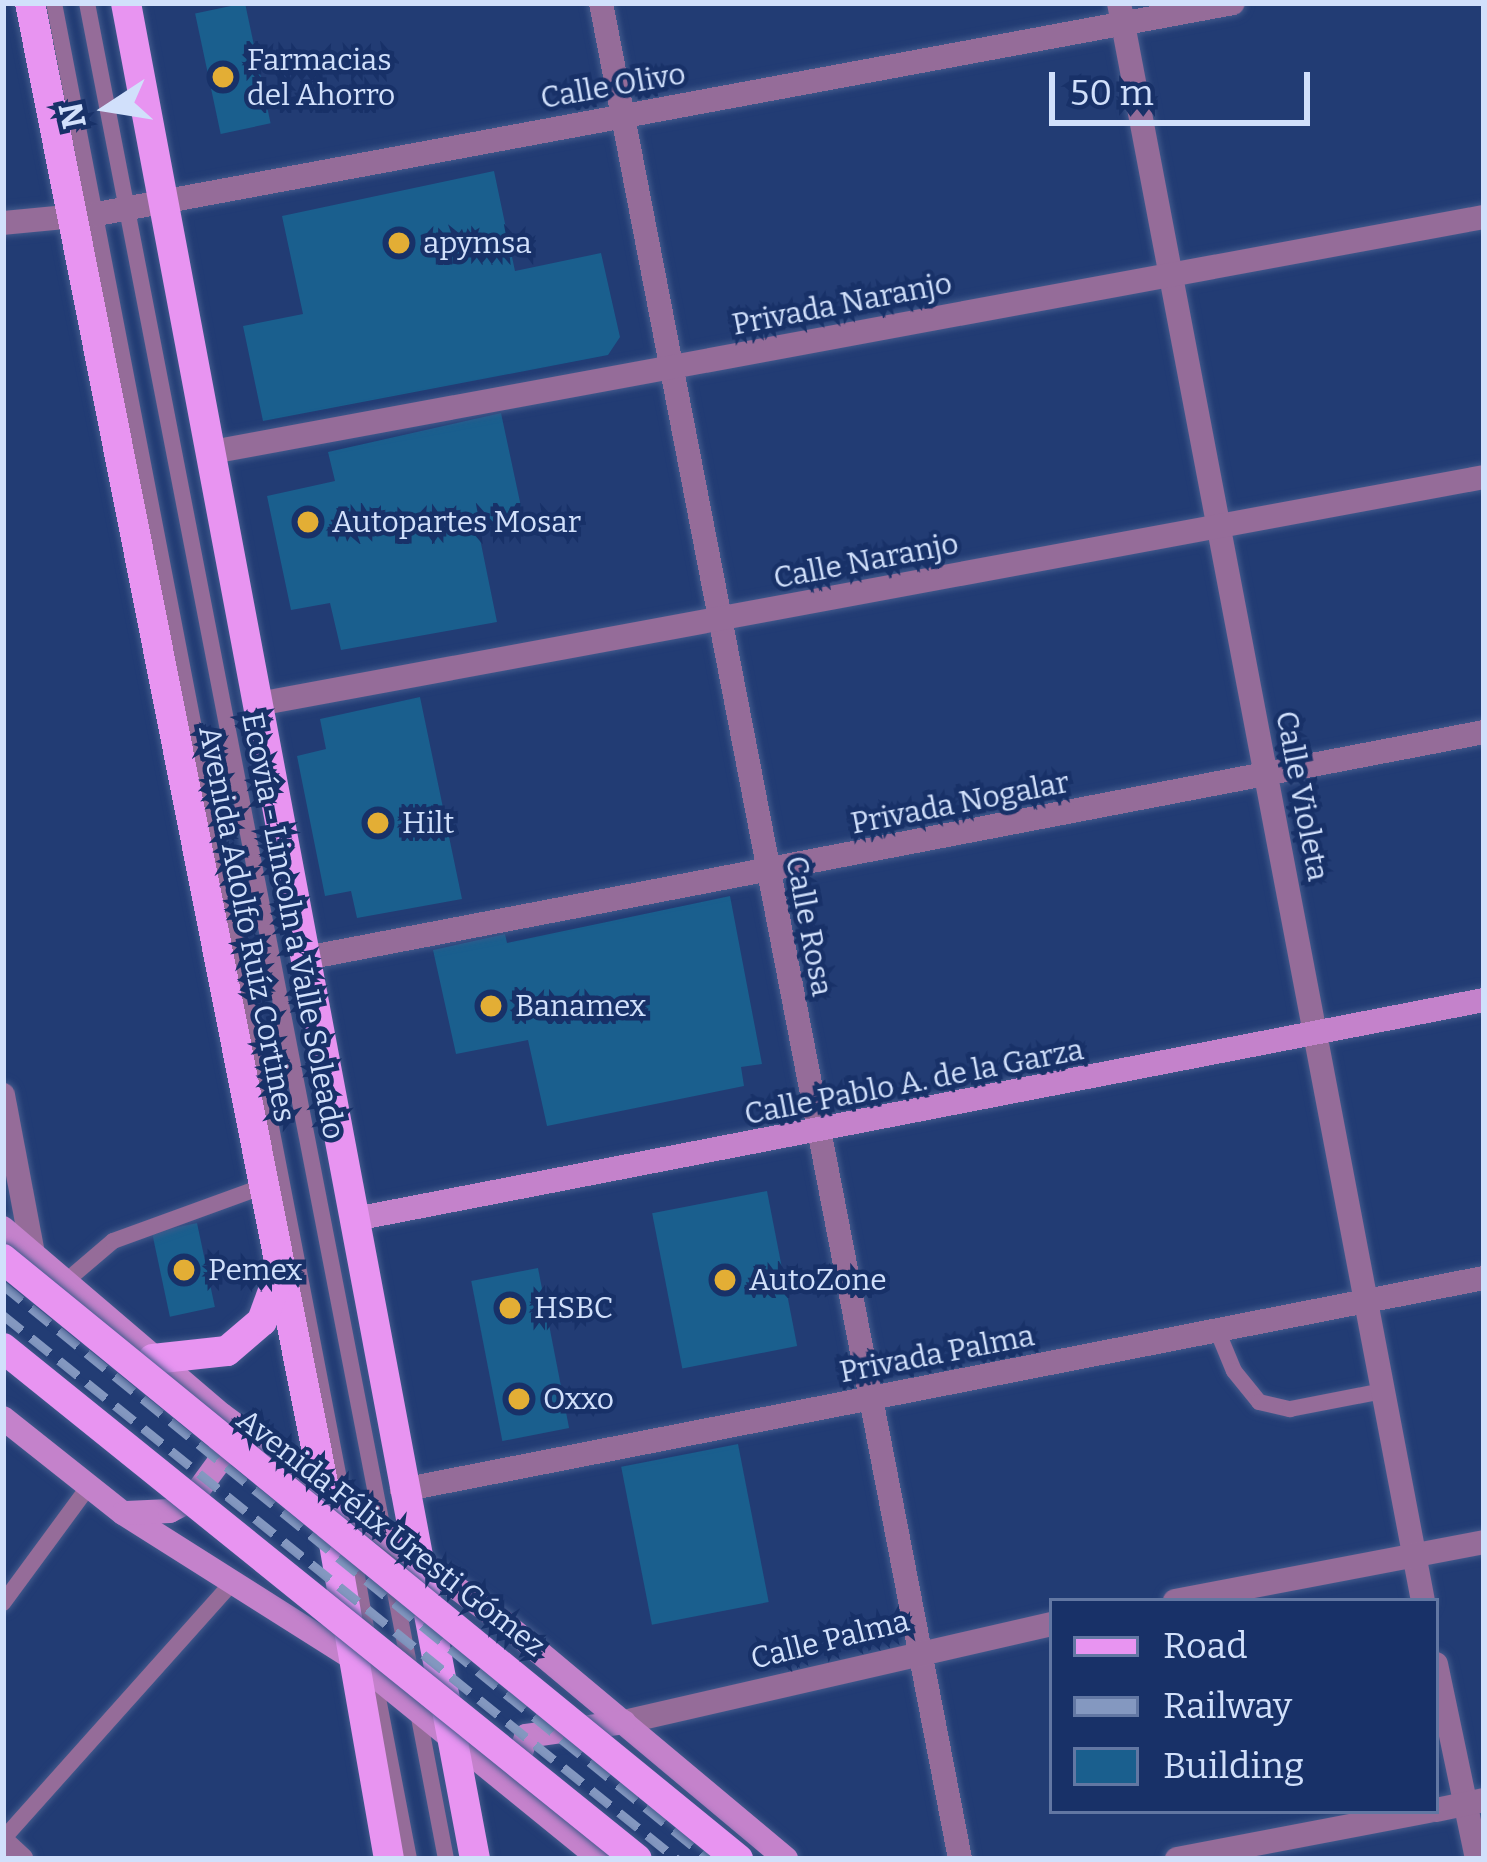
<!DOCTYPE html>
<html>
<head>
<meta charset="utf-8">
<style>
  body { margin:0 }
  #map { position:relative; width:1487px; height:1862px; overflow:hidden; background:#223c74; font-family:Bitter,serif }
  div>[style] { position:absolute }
  .building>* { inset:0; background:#1a5f8e; transform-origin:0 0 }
  .roads { filter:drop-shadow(0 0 3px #425a8c) drop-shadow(0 0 3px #425a8c) }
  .lane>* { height:16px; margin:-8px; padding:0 8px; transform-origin:8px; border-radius:8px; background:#956c99 }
  .street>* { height:24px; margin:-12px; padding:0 12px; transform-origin:12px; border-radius:12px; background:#956c99 }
  .secondary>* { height:24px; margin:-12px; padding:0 12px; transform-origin:12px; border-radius:12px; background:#c482cb }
  .primary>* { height:30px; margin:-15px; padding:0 15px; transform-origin:15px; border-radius:15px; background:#e894f1 }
  .rail>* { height:9px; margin-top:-4.5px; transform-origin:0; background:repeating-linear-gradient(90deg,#8498c0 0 24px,transparent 0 36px) }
  .bridges { filter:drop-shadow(0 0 3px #425a8c) drop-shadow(0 0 3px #425a8c) }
  .primary-bridge>* { height:30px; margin:-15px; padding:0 15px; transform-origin:15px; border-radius:15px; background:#e894f1 }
  .dots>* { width:33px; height:33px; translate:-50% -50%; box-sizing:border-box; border:6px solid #183168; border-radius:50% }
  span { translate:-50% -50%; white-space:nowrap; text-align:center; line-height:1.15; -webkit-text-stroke:9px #183168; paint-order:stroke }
  .poi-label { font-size:30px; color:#d1e0fb }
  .left { translate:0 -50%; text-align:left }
  .street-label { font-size:30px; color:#d1e0fb }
  .frame { position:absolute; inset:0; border:6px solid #d1e0fb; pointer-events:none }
  .legend { position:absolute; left:1049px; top:1598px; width:390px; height:216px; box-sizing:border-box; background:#183168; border:3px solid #6277a3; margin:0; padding:15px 21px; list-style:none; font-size:36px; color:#d1e0fb }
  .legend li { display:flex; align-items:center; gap:24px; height:60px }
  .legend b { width:60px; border:3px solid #6277a3 }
  .north { position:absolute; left:48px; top:48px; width:120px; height:120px; -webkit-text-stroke:9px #183168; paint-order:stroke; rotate:258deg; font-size:33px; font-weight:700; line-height:48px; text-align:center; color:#d1e0fb }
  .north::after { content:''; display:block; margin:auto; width:42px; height:54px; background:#d1e0fb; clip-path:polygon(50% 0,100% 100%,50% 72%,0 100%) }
  .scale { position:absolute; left:1049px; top:72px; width:261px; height:54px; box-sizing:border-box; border:6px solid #d1e0fb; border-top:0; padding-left:15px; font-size:36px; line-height:42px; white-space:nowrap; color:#d1e0fb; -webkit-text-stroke:9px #183168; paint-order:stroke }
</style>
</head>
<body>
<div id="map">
  <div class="building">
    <i style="left:245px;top:3px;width:123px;height:51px;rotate:78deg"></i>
    <i style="clip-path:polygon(494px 171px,515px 271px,601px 253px,620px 337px,608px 355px,263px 421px,243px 326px,303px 314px,282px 216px)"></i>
    <i style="clip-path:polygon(501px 413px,523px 516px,477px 524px,497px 622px,341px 650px,330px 603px,291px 610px,267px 496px,335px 481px,328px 452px)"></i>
    <i style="clip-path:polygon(420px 697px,462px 899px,357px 918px,351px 891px,325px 896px,297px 756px,326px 749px,320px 719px)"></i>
    <i style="clip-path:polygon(730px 896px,762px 1064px,741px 1067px,744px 1086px,547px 1126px,528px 1040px,456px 1054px,433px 950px,505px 934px,507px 943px)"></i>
    <i style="left:767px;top:1191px;width:158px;height:117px;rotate:79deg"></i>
    <i style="left:197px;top:1223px;width:86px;height:46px;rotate:78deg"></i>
    <i style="left:538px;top:1268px;width:163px;height:68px;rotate:79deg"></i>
    <i style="left:738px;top:1444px;width:161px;height:119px;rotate:79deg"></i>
  </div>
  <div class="roads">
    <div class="lane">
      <i style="left:54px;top:3px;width:1535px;rotate:79.07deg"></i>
      <i style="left:87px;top:3px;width:1703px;rotate:79.03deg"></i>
      <i style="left:65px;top:1282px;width:63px;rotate:-40.5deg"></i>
      <i style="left:113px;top:1241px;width:158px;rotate:-20deg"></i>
      <i style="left:1217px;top:1330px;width:44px;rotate:67.5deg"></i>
      <i style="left:1234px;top:1371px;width:40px;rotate:51deg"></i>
      <i style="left:1259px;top:1402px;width:32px;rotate:13deg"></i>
      <i style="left:1290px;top:1409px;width:95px;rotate:-11deg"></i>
      <i style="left:352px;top:1547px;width:94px;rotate:80.2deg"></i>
      <i style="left:3px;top:1603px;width:145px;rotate:-53.7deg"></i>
      <i style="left:373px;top:1672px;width:190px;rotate:79.1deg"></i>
      <i style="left:417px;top:1707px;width:155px;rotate:79.2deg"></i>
      <i style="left:3px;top:1839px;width:345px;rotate:-48.2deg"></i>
    </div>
    <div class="street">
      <i style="left:601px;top:3px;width:1890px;rotate:79.05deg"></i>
      <i style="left:1119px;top:3px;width:1627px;rotate:79.23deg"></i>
      <i style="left:3px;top:223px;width:94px;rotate:-5.5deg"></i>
      <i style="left:97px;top:214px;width:1155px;rotate:-10.52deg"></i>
      <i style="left:212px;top:452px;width:1294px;rotate:-10.47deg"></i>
      <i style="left:258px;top:704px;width:1247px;rotate:-10.49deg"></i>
      <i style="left:306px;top:958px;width:1199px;rotate:-10.86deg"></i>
      <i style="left:3px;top:1095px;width:162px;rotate:79.3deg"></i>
      <i style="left:402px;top:1490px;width:1103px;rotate:-11.09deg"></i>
      <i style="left:1175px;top:1601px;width:315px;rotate:-10.8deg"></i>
      <i style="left:1436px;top:1664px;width:199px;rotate:78.1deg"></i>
      <i style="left:624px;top:1722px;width:439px;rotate:-12.9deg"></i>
      <i style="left:1436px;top:1810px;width:49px;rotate:-11.8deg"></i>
      <i style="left:3px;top:1842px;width:25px;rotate:43deg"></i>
      <i style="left:1177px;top:1859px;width:256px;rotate:-10.8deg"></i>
    </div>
    <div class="secondary">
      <i style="left:355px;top:1219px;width:1150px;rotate:-10.98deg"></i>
      <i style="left:3px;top:1228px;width:288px;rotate:40.5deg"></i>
      <i style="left:222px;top:1415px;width:349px;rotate:36.4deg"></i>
      <i style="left:503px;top:1622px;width:369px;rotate:39.9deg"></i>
      <i style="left:3px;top:1418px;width:153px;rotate:38.4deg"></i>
      <i style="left:123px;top:1513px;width:273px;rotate:32.3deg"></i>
      <i style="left:354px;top:1659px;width:317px;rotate:39.1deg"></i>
      <i style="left:126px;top:1513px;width:44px;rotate:-2.6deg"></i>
      <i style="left:170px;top:1511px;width:24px;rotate:-28deg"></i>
      <i style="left:191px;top:1500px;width:47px;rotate:-53.6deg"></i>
      <i style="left:219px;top:1462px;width:34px;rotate:-83deg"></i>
      <i style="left:514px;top:1774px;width:40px;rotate:-72deg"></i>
      <i style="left:526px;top:1736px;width:99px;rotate:-8.1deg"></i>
    </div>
    <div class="primary">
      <i style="left:30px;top:3px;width:1524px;rotate:78.8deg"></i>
      <i style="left:326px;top:1498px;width:366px;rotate:80.1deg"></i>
      <i style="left:126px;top:3px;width:1889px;rotate:79.35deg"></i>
      <i style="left:153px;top:1359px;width:74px;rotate:-6.2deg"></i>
      <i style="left:227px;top:1351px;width:46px;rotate:-40.6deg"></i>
      <i style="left:262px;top:1321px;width:47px;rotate:-70deg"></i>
    </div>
  </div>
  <div class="rail">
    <i style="left:3px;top:1285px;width:910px;rotate:39.11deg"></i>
    <i style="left:3px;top:1315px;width:866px;rotate:38.91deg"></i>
  </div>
  <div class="bridges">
    <div class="primary-bridge">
      <i style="left:3px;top:1259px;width:949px;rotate:39.23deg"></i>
      <i style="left:3px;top:1348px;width:814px;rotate:38.87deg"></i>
    </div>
  </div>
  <div class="dots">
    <i style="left:223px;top:77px;background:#e3ae35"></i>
    <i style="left:399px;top:243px;background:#e3ae35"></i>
    <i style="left:308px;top:522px;background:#e3ae35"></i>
    <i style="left:378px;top:823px;background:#e3ae35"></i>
    <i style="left:491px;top:1006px;background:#e3ae35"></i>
    <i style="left:184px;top:1270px;background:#e3ae35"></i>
    <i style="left:725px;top:1280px;background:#e3ae35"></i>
    <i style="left:510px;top:1308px;background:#e3ae35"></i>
    <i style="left:519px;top:1399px;background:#e3ae35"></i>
  </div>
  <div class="poi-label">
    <span class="left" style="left:247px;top:77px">Farmacias<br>del Ahorro</span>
    <span class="left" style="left:423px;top:243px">apymsa</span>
    <span class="left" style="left:332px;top:522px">Autopartes Mosar</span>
    <span class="left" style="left:402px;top:823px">Hilt</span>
    <span class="left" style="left:515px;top:1006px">Banamex</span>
    <span class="left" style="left:208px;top:1270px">Pemex</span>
    <span class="left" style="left:749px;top:1280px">AutoZone</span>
    <span class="left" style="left:534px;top:1308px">HSBC</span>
    <span class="left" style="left:543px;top:1399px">Oxxo</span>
  </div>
  <div class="street-label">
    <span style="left:613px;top:86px;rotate:-10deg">Calle Olivo</span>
    <span style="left:842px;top:304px;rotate:-11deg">Privada Naranjo</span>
    <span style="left:866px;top:561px;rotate:-11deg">Calle Naranjo</span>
    <span style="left:1302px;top:796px;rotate:79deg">Calle Violeta</span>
    <span style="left:960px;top:803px;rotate:-11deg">Privada Nogalar</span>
    <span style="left:247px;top:924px;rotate:79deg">Avenida Adolfo Ruíz Cortines</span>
    <span style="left:293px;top:926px;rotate:79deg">Ecovía - Lincoln a Valle Soleado</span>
    <span style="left:809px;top:926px;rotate:79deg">Calle Rosa</span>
    <span style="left:914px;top:1082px;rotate:-11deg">Calle Pablo A. de la Garza</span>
    <span style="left:937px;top:1354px;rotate:-11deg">Privada Palma</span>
    <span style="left:391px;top:1533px;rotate:38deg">Avenida Félix Uresti Gómez</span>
    <span style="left:830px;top:1640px;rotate:-14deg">Calle Palma</span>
  </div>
  <div class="frame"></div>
  <ul class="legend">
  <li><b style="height:15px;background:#e894f1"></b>Road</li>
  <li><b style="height:15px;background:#8498c0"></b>Railway</li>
  <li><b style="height:33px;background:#1a5f8e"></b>Building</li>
  </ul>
  <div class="north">N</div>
  <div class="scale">50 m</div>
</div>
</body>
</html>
